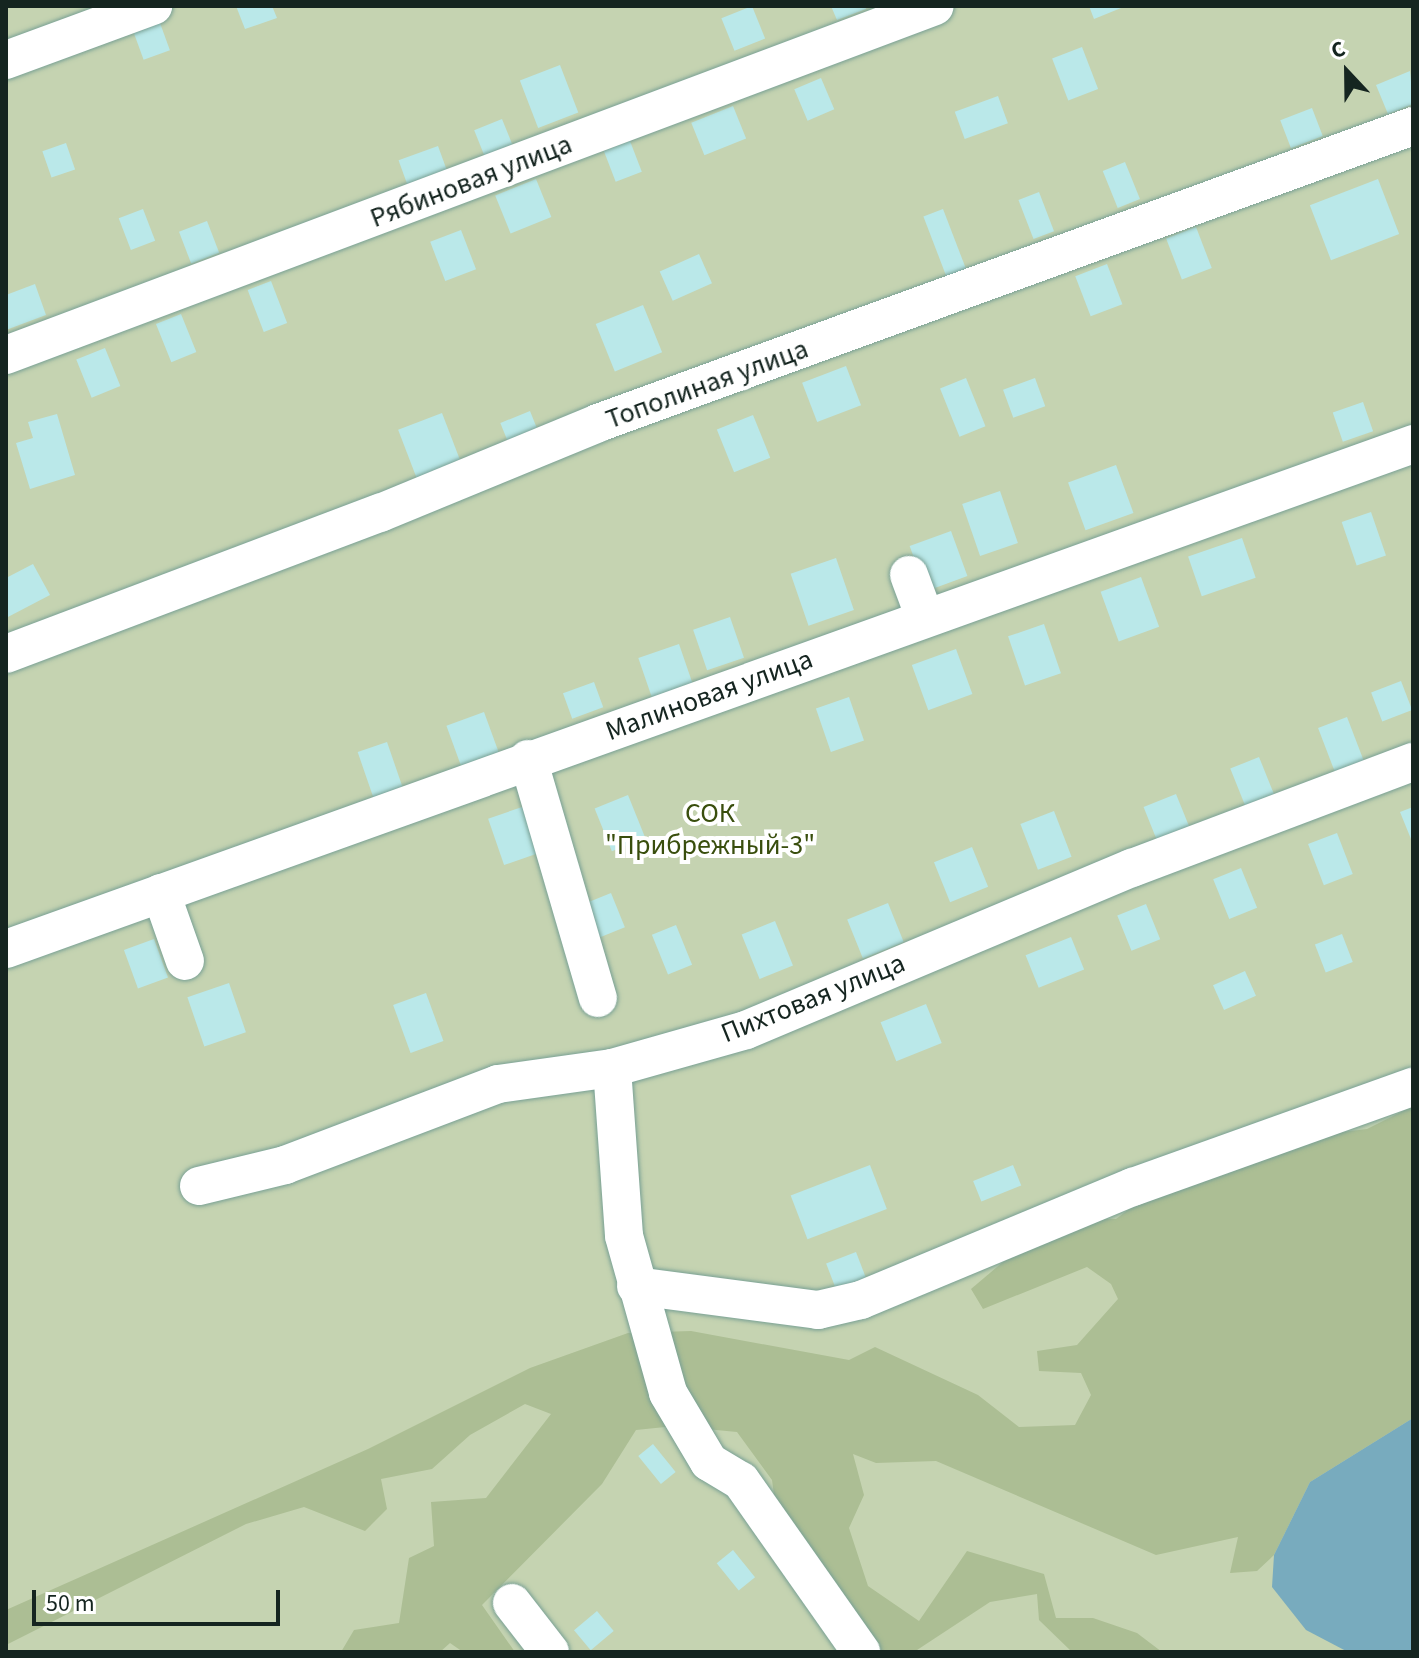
<!DOCTYPE html>
<html>
<head>
<meta charset="utf-8">
<style>
  body { margin:0 }
  #map { position:relative; width:1419px; height:1658px; overflow:hidden; background:#ddfef3; font-family:"Source Sans 3",sans-serif }
  div>[style] { position:absolute }
  .green>* { inset:0; background:#c5d3b1; transform-origin:0 0 }
  .forest>* { inset:0; background:#acbe94 }
  .water>* { inset:0; background:#78abbe }
  .building>* { inset:0; background:#bae8e9; transform-origin:0 0 }
  .roads { filter:drop-shadow(0 0 2px #78a094) drop-shadow(0 0 2px #78a094) }
  .minor>* { height:38px; margin:-19px; padding:0 19px; transform-origin:19px; border-radius:19px; background:#fff }
  span { translate:-50% -50%; white-space:nowrap; text-align:center; line-height:1.15; -webkit-text-stroke:8px #fff; paint-order:stroke }
  .street-label { font-size:28px; color:#152520 }
  .park-label { font-size:28px; color:#394e0d }
  .frame { position:absolute; inset:0; border:8px solid #152520; pointer-events:none }
  .north { position:absolute; left:1307px; top:32px; width:80px; height:80px; -webkit-text-stroke:6px #fff; paint-order:stroke; rotate:338deg; font-size:22px; font-weight:700; line-height:32px; text-align:center; color:#152520 }
  .north::after { content:''; display:block; margin:auto; width:28px; height:36px; background:#152520; clip-path:polygon(50% 0,100% 100%,50% 72%,0 100%) }
  .scale { position:absolute; left:32px; top:1590px; width:248px; height:36px; box-sizing:border-box; border:4px solid #152520; border-top:0; padding-left:10px; font-size:24px; line-height:28px; white-space:nowrap; color:#152520; -webkit-text-stroke:6px #fff; paint-order:stroke }
</style>
</head>
<body>
<div id="map">
  <div class="green">
    <i style="left:6px;top:6px;width:1407px;height:1646px"></i>
  </div>
  <div class="forest">
    <i style="clip-path:polygon(1413px 1106px,1413px 1418px,1310px 1482px,1274px 1555px,1257px 1571px,1230px 1573px,1238px 1537px,1156px 1555px,936px 1461px,876px 1463px,853px 1454px,864px 1495px,849px 1528px,868px 1586px,919px 1621px,967px 1551px,1044px 1574px,1056px 1618px,1093px 1618px,1137px 1633px,1162px 1652px,1072px 1652px,1039px 1620px,1037px 1594px,990px 1602px,914px 1652px,874px 1652px,778px 1524px,772px 1480px,737px 1432px,675px 1426px,636px 1430px,602px 1484px,482px 1605px,515px 1652px,463px 1652px,450px 1643px,440px 1652px,341px 1652px,354px 1630px,399px 1623px,409px 1558px,434px 1546px,431px 1502px,486px 1498px,551px 1414px,525px 1404px,470px 1435px,432px 1469px,381px 1479px,387px 1509px,365px 1531px,304px 1507px,246px 1524px,6px 1645px,6px 1610px,368px 1449px,530px 1368px,628px 1333px,691px 1331px,849px 1360px,875px 1347px,978px 1395px,1019px 1427px,1075px 1425px,1091px 1395px,1081px 1373px,1039px 1371px,1037px 1351px,1077px 1345px,1118px 1299px,1111px 1284px,1087px 1267px,983px 1309px,971px 1289px,1023px 1245px,1085px 1218px,1116px 1219px,1141px 1200px,1334px 1133px,1367px 1129px)"></i>
  </div>
  <div class="water">
    <i style="clip-path:polygon(1413px 1418px,1413px 1652px,1348px 1652px,1306px 1630px,1272px 1587px,1274px 1555px,1310px 1482px)"></i>
  </div>
  <div class="building">
    <i style="clip-path:polygon(236px 6px,272px 6px,277px 18px,245px 29px)"></i>
    <i style="left:752px;top:6px;width:35px;height:33px;rotate:68deg"></i>
    <i style="clip-path:polygon(831px 6px,865px 6px,866px 9px,837px 20px)"></i>
    <i style="clip-path:polygon(1089px 6px,1126px 6px,1094px 19px)"></i>
    <i style="left:160px;top:23px;width:29px;height:28px;rotate:70deg"></i>
    <i style="left:1082px;top:47px;width:45px;height:32px;rotate:69deg"></i>
    <i style="left:560px;top:65px;width:51px;height:43px;rotate:69deg"></i>
    <i style="clip-path:polygon(1410px 71px,1413px 104px,1388px 114px,1376px 85px)"></i>
    <i style="left:821px;top:78px;width:34px;height:29px;rotate:67deg"></i>
    <i style="left:998px;top:96px;width:29px;height:46px;rotate:70deg"></i>
    <i style="left:733px;top:106px;width:35px;height:45px;rotate:68deg"></i>
    <i style="left:1312px;top:108px;width:30px;height:34px;rotate:69deg"></i>
    <i style="left:502px;top:119px;width:29px;height:30px;rotate:68deg"></i>
    <i style="left:630px;top:141px;width:33px;height:28px;rotate:69deg"></i>
    <i style="left:66px;top:143px;width:28px;height:25px;rotate:71deg"></i>
    <i style="left:438px;top:146px;width:27px;height:42px;rotate:70deg"></i>
    <i style="left:1125px;top:162px;width:40px;height:24px;rotate:68deg"></i>
    <i style="left:536px;top:179px;width:41px;height:44px;rotate:68deg"></i>
    <i style="left:1378px;top:179px;width:59px;height:73px;rotate:69deg"></i>
    <i style="left:1039px;top:192px;width:42px;height:22px;rotate:69deg"></i>
    <i style="left:143px;top:209px;width:34px;height:26px;rotate:69deg"></i>
    <i style="left:943px;top:209px;width:66px;height:21px;rotate:69deg"></i>
    <i style="left:207px;top:221px;width:34px;height:30px;rotate:69deg"></i>
    <i style="left:1196px;top:227px;width:44px;height:32px;rotate:69deg"></i>
    <i style="left:461px;top:230px;width:42px;height:33px;rotate:69deg"></i>
    <i style="left:699px;top:254px;width:32px;height:43px;rotate:66deg"></i>
    <i style="left:1107px;top:264px;width:43px;height:34px;rotate:69deg"></i>
    <i style="left:271px;top:281px;width:45px;height:25px;rotate:69deg"></i>
    <i style="clip-path:polygon(35px 284px,46px 315px,6px 330px,6px 295px)"></i>
    <i style="left:643px;top:305px;width:51px;height:51px;rotate:68deg"></i>
    <i style="left:181px;top:314px;width:41px;height:27px;rotate:68deg"></i>
    <i style="left:105px;top:348px;width:41px;height:31px;rotate:68deg"></i>
    <i style="left:846px;top:366px;width:42px;height:47px;rotate:69deg"></i>
    <i style="left:966px;top:378px;width:52px;height:28px;rotate:68deg"></i>
    <i style="left:1035px;top:378px;width:30px;height:34px;rotate:70deg"></i>
    <i style="left:1363px;top:402px;width:31px;height:32px;rotate:71deg"></i>
    <i style="left:530px;top:411px;width:29px;height:32px;rotate:68deg"></i>
    <i style="left:442px;top:413px;width:53px;height:47px;rotate:69deg"></i>
    <i style="clip-path:polygon(57px 414px,75px 475px,30px 489px,16px 443px,33px 438px,28px 422px)"></i>
    <i style="left:753px;top:415px;width:46px;height:39px;rotate:68deg"></i>
    <i style="left:1116px;top:465px;width:51px;height:51px;rotate:70deg"></i>
    <i style="left:1000px;top:491px;width:55px;height:40px;rotate:71deg"></i>
    <i style="left:1371px;top:512px;width:46px;height:31px;rotate:71deg"></i>
    <i style="left:951px;top:531px;width:48px;height:44px;rotate:70deg"></i>
    <i style="left:1242px;top:538px;width:42px;height:57px;rotate:71deg"></i>
    <i style="left:836px;top:558px;width:55px;height:48px;rotate:71deg"></i>
    <i style="clip-path:polygon(33px 564px,50px 595px,6px 618px,6px 578px)"></i>
    <i style="left:1141px;top:577px;width:53px;height:43px;rotate:70deg"></i>
    <i style="left:730px;top:617px;width:43px;height:39px;rotate:71deg"></i>
    <i style="left:1044px;top:624px;width:52px;height:38px;rotate:71deg"></i>
    <i style="left:679px;top:644px;width:43px;height:43px;rotate:71deg"></i>
    <i style="left:956px;top:649px;width:48px;height:47px;rotate:70deg"></i>
    <i style="left:1401px;top:681px;width:31px;height:32px;rotate:69deg"></i>
    <i style="left:594px;top:682px;width:27px;height:33px;rotate:70deg"></i>
    <i style="left:849px;top:697px;width:46px;height:35px;rotate:71deg"></i>
    <i style="left:484px;top:712px;width:44px;height:40px;rotate:70deg"></i>
    <i style="left:1347px;top:717px;width:47px;height:31px;rotate:69deg"></i>
    <i style="left:387px;top:742px;width:50px;height:31px;rotate:71deg"></i>
    <i style="left:1259px;top:757px;width:41px;height:31px;rotate:68deg"></i>
    <i style="left:1176px;top:794px;width:43px;height:35px;rotate:68deg"></i>
    <i style="left:628px;top:795px;width:46px;height:36px;rotate:68deg"></i>
    <i style="left:525px;top:806px;width:49px;height:39px;rotate:71deg"></i>
    <i style="clip-path:polygon(1413px 807px,1413px 844px,1400px 812px)"></i>
    <i style="left:1054px;top:811px;width:49px;height:36px;rotate:69deg"></i>
    <i style="left:1337px;top:833px;width:44px;height:31px;rotate:69deg"></i>
    <i style="left:972px;top:847px;width:43px;height:41px;rotate:68deg"></i>
    <i style="left:1241px;top:868px;width:43px;height:30px;rotate:68deg"></i>
    <i style="left:611px;top:893px;width:37px;height:32px;rotate:68deg"></i>
    <i style="left:888px;top:903px;width:42px;height:44px;rotate:68deg"></i>
    <i style="left:1146px;top:904px;width:38px;height:31px;rotate:68deg"></i>
    <i style="left:775px;top:921px;width:48px;height:36px;rotate:68deg"></i>
    <i style="left:676px;top:925px;width:43px;height:26px;rotate:68deg"></i>
    <i style="left:1342px;top:934px;width:30px;height:29px;rotate:69deg"></i>
    <i style="left:1071px;top:937px;width:35px;height:49px;rotate:68deg"></i>
    <i style="left:154px;top:939px;width:41px;height:32px;rotate:70deg"></i>
    <i style="left:1245px;top:971px;width:27px;height:35px;rotate:66deg"></i>
    <i style="left:229px;top:983px;width:52px;height:44px;rotate:71deg"></i>
    <i style="left:426px;top:993px;width:51px;height:35px;rotate:70deg"></i>
    <i style="left:926px;top:1004px;width:42px;height:49px;rotate:68deg"></i>
    <i style="left:870px;top:1165px;width:47px;height:85px;rotate:69deg"></i>
    <i style="left:1013px;top:1165px;width:22px;height:43px;rotate:68deg"></i>
    <i style="left:856px;top:1252px;width:28px;height:32px;rotate:69deg"></i>
    <i style="left:653px;top:1444px;width:36px;height:19px;rotate:51deg"></i>
    <i style="left:733px;top:1550px;width:35px;height:21px;rotate:51deg"></i>
    <i style="left:597px;top:1611px;width:26px;height:30px;rotate:50deg"></i>
  </div>
  <div class="roads">
    <div class="minor">
      <i style="left:6px;top:60px;width:157px;rotate:-20.2deg"></i>
      <i style="left:6px;top:355px;width:992px;rotate:-20.59deg"></i>
      <i style="left:909px;top:575px;width:46px;rotate:69.6deg"></i>
      <i style="left:6px;top:654px;width:400px;rotate:-20.7deg"></i>
      <i style="left:380px;top:513px;width:236px;rotate:-22.4deg"></i>
      <i style="left:598px;top:423px;width:867px;rotate:-20.02deg"></i>
      <i style="left:528px;top:759px;width:249px;rotate:73.7deg"></i>
      <i style="left:161px;top:893px;width:72px;rotate:70.6deg"></i>
      <i style="left:6px;top:949px;width:1495px;rotate:-19.74deg"></i>
      <i style="left:612px;top:1068px;width:168px;rotate:85.9deg"></i>
      <i style="left:624px;top:1236px;width:163px;rotate:74.3deg"></i>
      <i style="left:668px;top:1393px;width:80px;rotate:59.3deg"></i>
      <i style="left:709px;top:1462px;width:37px;rotate:31deg"></i>
      <i style="left:741px;top:1481px;width:209px;rotate:54.9deg"></i>
      <i style="left:199px;top:1186px;width:89px;rotate:-13.7deg"></i>
      <i style="left:285px;top:1165px;width:228px;rotate:-20.8deg"></i>
      <i style="left:498px;top:1084px;width:115px;rotate:-8deg"></i>
      <i style="left:612px;top:1068px;width:139px;rotate:-15.8deg"></i>
      <i style="left:746px;top:1030px;width:419px;rotate:-22.8deg"></i>
      <i style="left:1132px;top:868px;width:300px;rotate:-20.7deg"></i>
      <i style="left:636px;top:1286px;width:184px;rotate:7.5deg"></i>
      <i style="left:818px;top:1310px;width:44px;rotate:-13.1deg"></i>
      <i style="left:861px;top:1300px;width:295px;rotate:-22.6deg"></i>
      <i style="left:1133px;top:1187px;width:297px;rotate:-19.7deg"></i>
      <i style="left:512px;top:1603px;width:62px;rotate:52.2deg"></i>
    </div>
  </div>
  <div class="street-label">
    <span style="left:471px;top:181px;rotate:-21deg">Рябиновая улица</span>
    <span style="left:707px;top:384px;rotate:-20deg">Тополиная улица</span>
    <span style="left:709px;top:695px;rotate:-20deg">Малиновая улица</span>
    <span style="left:813px;top:998px;rotate:-22deg">Пихтовая улица</span>
  </div>
  <div class="park-label">
    <span style="left:710px;top:829px">СОК<br>"Прибрежный-3"</span>
  </div>
  <div class="frame"></div>
  <div class="north">С</div>
  <div class="scale">50 m</div>
</div>
</body>
</html>
